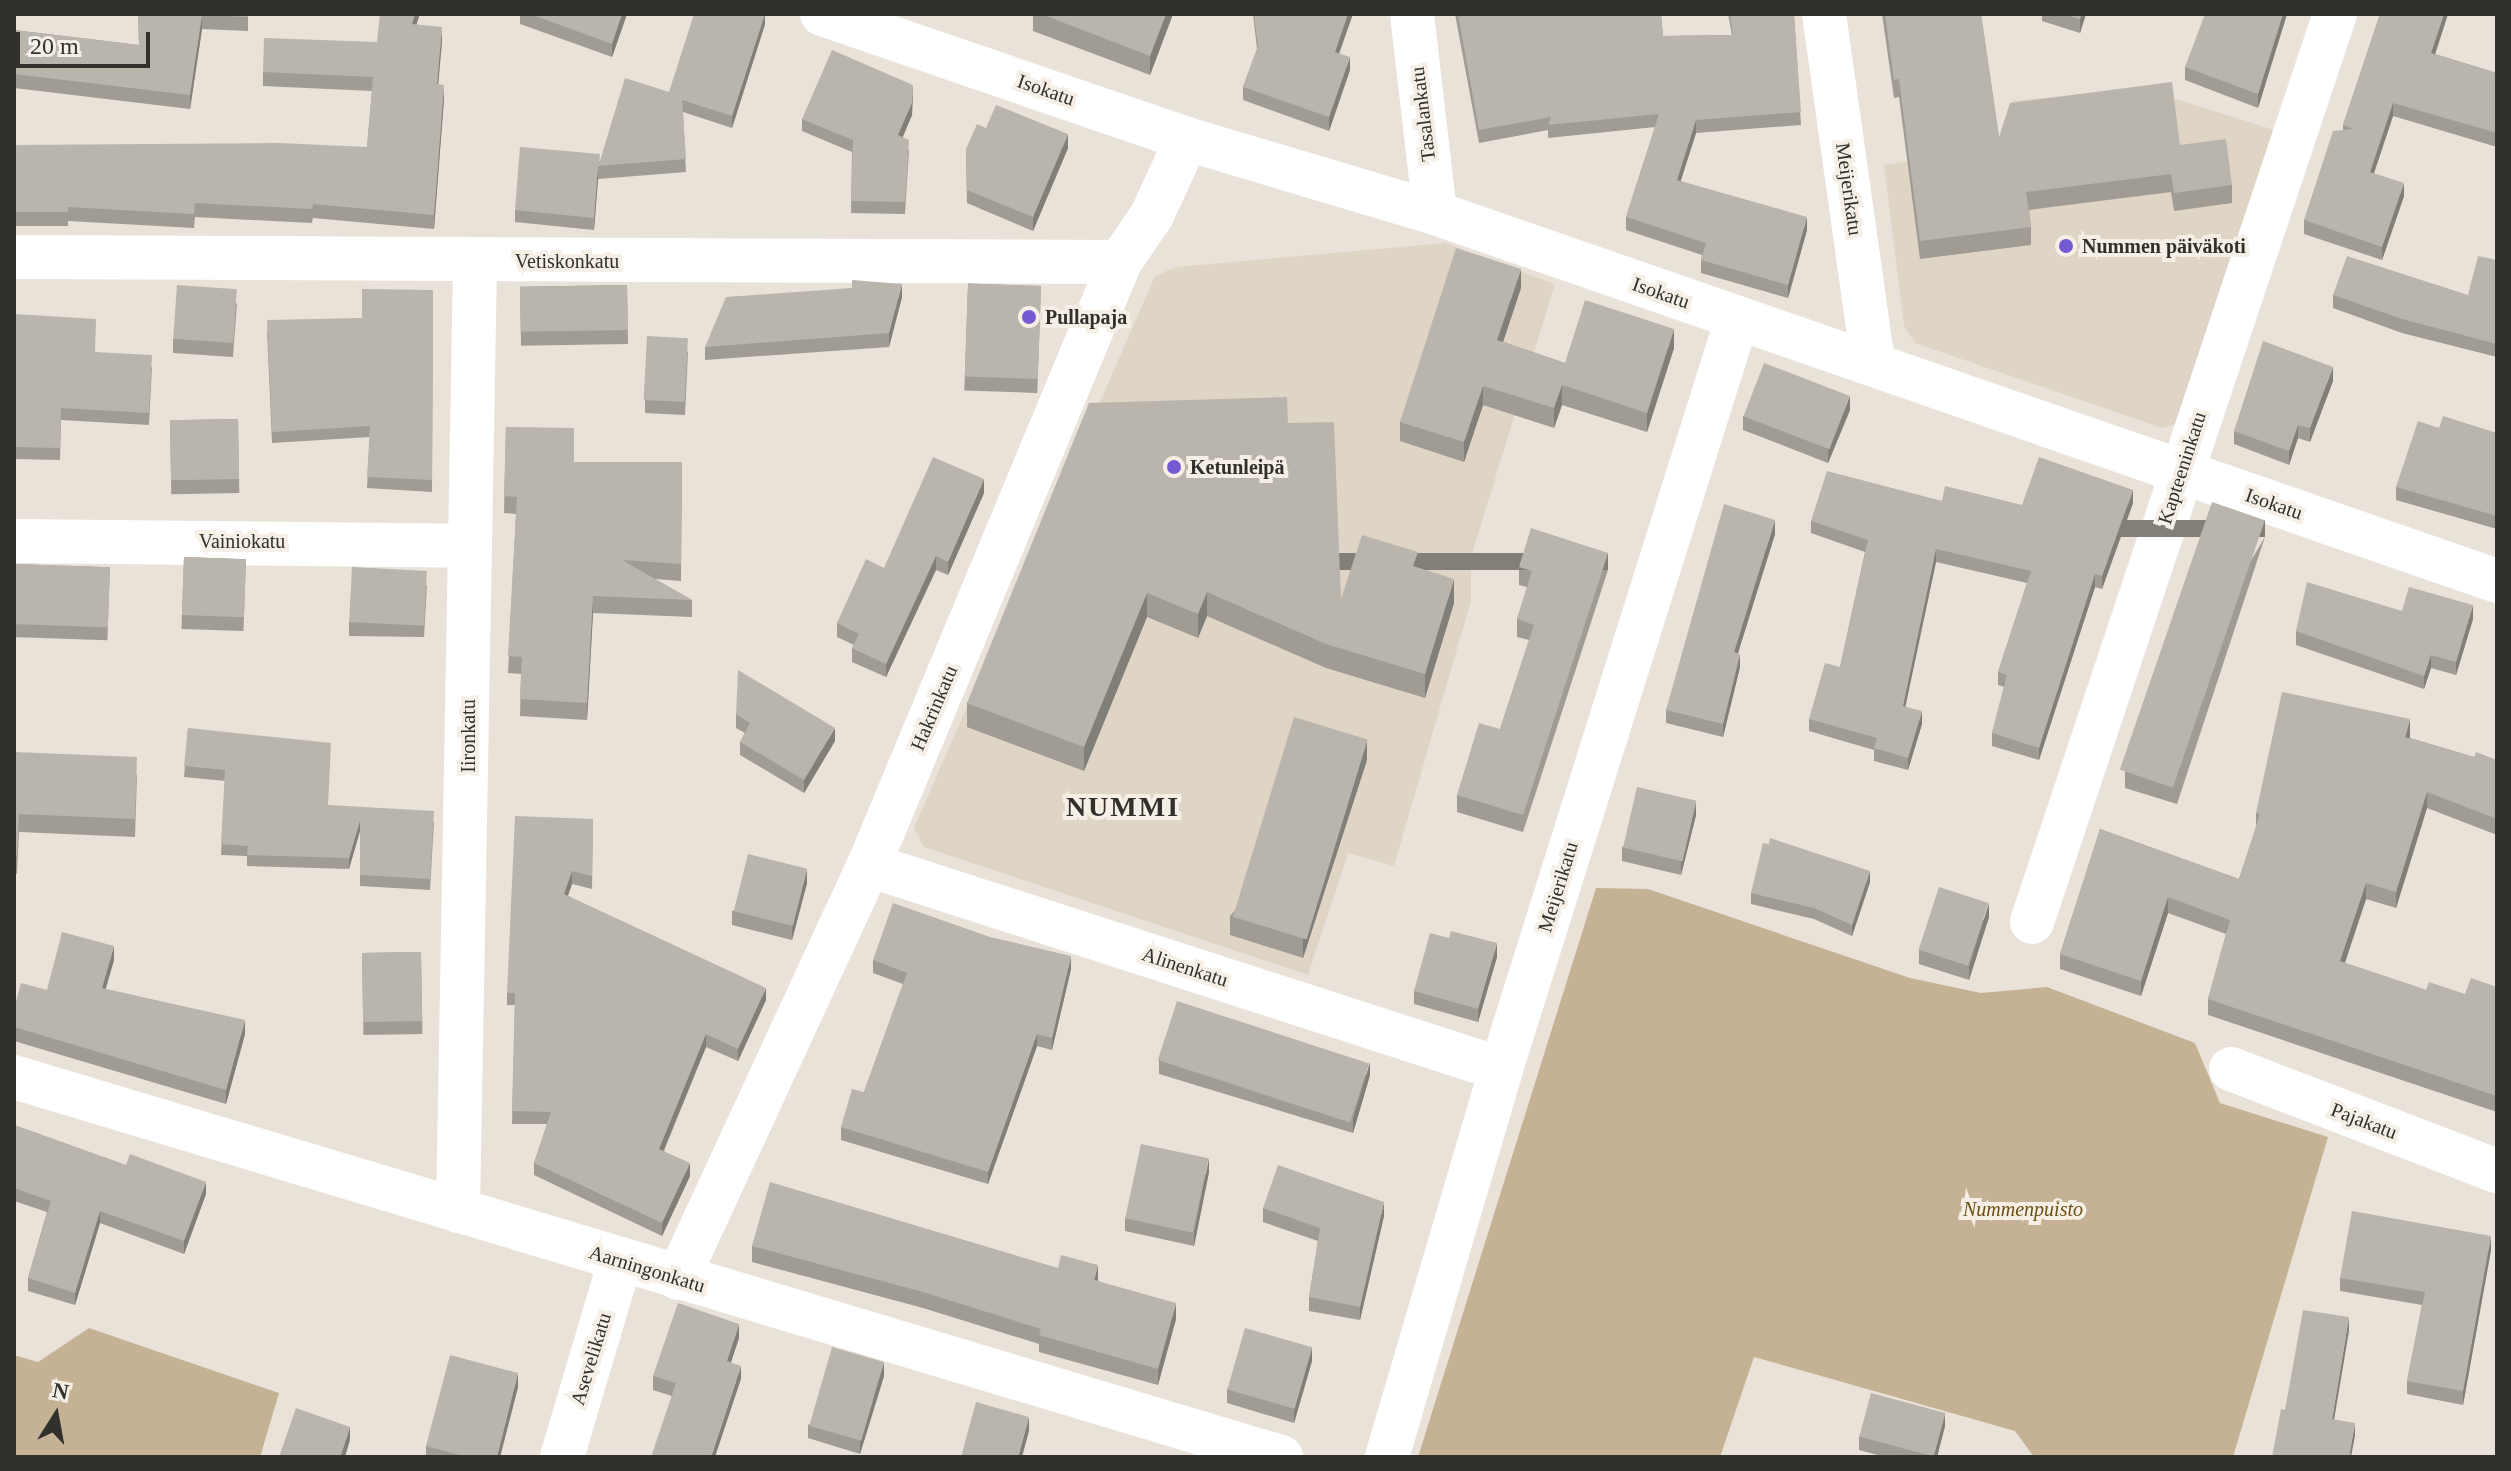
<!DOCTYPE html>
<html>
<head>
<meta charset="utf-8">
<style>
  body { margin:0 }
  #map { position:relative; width:2511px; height:1471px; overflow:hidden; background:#e8e2d9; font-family:Georgia,serif }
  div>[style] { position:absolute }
  .built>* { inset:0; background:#dfd5c6 }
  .green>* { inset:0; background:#c5b295 }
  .minor>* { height:44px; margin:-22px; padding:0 22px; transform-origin:22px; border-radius:22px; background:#fff }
  .wall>* { inset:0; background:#a09c94; transform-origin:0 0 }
  .shaded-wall>* { inset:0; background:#827f78; transform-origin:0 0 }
  .building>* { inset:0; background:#bab5ac; transform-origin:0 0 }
  .dots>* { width:22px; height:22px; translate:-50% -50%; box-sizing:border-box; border:4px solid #f5efe6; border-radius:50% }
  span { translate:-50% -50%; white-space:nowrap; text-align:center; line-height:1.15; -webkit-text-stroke:8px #f5efe6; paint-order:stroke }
  .street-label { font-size:20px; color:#32302d }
  .poi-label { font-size:20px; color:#32302d; font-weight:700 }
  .left { translate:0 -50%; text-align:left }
  .park-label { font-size:20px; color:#6e4f13; font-style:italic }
  .district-label { font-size:28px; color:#32302d; font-weight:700; letter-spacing:2px }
  .frame { position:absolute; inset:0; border:16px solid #32302d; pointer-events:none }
  .north { position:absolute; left:16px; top:1375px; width:80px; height:80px; -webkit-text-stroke:6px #f5efe6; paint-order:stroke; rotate:11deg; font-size:22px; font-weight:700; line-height:32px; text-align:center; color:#32302d }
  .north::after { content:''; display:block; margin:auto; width:28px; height:36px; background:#32302d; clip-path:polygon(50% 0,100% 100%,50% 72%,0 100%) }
  .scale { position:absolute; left:16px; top:32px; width:134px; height:36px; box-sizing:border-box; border:4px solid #32302d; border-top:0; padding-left:10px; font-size:24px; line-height:28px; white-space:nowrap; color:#32302d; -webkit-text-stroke:6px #f5efe6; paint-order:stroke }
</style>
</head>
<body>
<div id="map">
  <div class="built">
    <i style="clip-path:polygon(2141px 88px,2274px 130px,2186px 421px,2162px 428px,1915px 343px,1904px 326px,1884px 165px,2018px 144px,2012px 101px)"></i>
    <i style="clip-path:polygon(1445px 243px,1555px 284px,1471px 557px,1471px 601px,1394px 866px,1348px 853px,1308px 975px,924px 847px,914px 828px,1155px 276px,1176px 267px)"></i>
  </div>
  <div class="green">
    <i style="clip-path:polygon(1596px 888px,1648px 889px,1910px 978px,1981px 993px,2047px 987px,2195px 1043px,2220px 1103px,2328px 1137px,2233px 1457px,2034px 1457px,2015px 1431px,1754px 1357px,1720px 1457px,1418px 1457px)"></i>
    <i style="clip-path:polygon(89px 1328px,279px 1393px,260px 1457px,14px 1457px,14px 1355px,38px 1362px)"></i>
  </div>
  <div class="minor">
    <i style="left:822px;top:14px;width:386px;rotate:18.9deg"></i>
    <i style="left:1187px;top:139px;width:259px;rotate:16.6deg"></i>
    <i style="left:1435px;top:213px;width:1124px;rotate:19.11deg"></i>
    <i style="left:1412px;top:14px;width:200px;rotate:83.4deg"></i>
    <i style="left:1824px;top:14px;width:353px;rotate:82deg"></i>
    <i style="left:14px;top:257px;width:1106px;rotate:0.26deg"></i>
    <i style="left:14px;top:541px;width:455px;rotate:0.6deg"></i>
    <i style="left:869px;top:865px;width:664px;rotate:17.89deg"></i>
    <i style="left:2032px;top:922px;width:957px;rotate:-71.55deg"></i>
    <i style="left:2231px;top:1069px;width:285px;rotate:21deg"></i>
    <i style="left:14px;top:1077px;width:1323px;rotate:16.7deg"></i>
    <i style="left:458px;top:1211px;width:950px;rotate:-88.97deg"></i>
    <i style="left:678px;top:1278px;width:455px;rotate:-65.2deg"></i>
    <i style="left:869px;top:865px;width:653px;rotate:-67.4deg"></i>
    <i style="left:1120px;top:262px;width:57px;rotate:-55.8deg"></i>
    <i style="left:1152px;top:215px;width:84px;rotate:-65.3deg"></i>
    <i style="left:562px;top:1457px;width:204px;rotate:-73.5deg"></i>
    <i style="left:1387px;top:1457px;width:404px;rotate:-73.6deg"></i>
    <i style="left:1501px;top:1069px;width:786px;rotate:-72.53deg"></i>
  </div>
  <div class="wall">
    <i style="clip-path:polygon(138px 14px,248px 14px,248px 31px,202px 29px,190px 109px,14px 88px,14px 30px,139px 45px)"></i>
    <i style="clip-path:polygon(420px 14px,416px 24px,442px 41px,438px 84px,444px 99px,434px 229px,313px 218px,312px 223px,195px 217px,194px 228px,68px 221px,68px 226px,14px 226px,14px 145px,367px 147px,372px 91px,263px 86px,263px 72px,377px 42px)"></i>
    <i style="clip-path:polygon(520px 14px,627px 14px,612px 57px,520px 24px)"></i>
    <i style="clip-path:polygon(765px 14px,765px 24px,732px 128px,683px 112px,686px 172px,598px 179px,594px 230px,515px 222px,515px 210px,600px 161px,669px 92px)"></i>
    <i style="clip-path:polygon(1033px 14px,1173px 14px,1150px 75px,1033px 31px)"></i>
    <i style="clip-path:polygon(1253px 14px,1352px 14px,1339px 53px,1350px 70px,1329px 131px,1243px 100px,1243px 87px,1257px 49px)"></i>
    <i style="clip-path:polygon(1455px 14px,1661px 14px,1663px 36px,1732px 35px,1728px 14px,1794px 14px,1801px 125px,1696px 133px,1680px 181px,1807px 230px,1788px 298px,1701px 273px,1701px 260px,1702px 255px,1626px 230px,1626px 217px,1655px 127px,1548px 138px,1548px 130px,1479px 143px)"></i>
    <i style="clip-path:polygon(1882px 14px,1981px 14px,1999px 137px,2180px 145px,2232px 185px,2232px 203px,2174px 211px,2171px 192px,2029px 210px,2031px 227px,2031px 245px,1920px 259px,1899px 97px,1894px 98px)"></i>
    <i style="clip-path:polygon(2042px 14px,2086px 14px,2080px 33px,2042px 21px)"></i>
    <i style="clip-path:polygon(2287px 14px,2258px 108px,2185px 80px,2185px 67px)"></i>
    <i style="clip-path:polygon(2380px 14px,2448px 14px,2435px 54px,2497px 73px,2497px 147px,2393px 116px,2374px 173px,2404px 196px,2382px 260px,2304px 234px,2304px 220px,2343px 130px,2343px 125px)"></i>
    <i style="clip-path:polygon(913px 96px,912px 115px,903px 137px,909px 151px,905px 214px,851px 213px,852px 152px,802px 131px,802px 119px)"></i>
    <i style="clip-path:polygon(986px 128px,1068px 148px,1033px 231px,967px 203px,966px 149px)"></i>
    <i style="clip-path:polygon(2497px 260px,2497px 357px,2402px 333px,2333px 308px,2333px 295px,2468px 295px)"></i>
    <i style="left:627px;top:285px;width:59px;height:107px;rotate:89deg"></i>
    <i style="left:1041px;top:286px;width:107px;height:73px;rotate:92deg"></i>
    <i style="clip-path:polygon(1521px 288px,1503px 342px,1565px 363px,1674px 348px,1647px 432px,1562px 405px,1554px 428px,1483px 405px,1464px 462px,1400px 441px,1400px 422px)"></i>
    <i style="clip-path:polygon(433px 290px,432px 492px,367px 488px,370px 437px,272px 443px,267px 331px,362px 318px)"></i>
    <i style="clip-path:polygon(902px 297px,889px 347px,705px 360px,705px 347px)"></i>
    <i style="clip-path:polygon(237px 303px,233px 357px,173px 353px,173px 339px)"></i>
    <i style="clip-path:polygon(14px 314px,96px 352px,152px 367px,149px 425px,61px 420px,60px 460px,14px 459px)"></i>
    <i style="clip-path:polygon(688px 351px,685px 415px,645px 413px,645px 400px)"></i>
    <i style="clip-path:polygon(2333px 381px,2310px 442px,2298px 438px,2289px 465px,2234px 444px,2234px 431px)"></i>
    <i style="clip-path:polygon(1850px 410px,1828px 463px,1743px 430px,1743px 416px)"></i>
    <i style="left:238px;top:419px;width:74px;height:68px;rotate:89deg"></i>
    <i style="clip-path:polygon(1288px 423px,1341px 599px,1418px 568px,1454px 603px,1425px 698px,1326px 668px,1207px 616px,1198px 638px,1147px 617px,1084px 771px,967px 727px,967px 703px)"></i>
    <i style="clip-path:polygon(506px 427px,574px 462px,682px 462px,681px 581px,655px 579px,692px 600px,692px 617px,593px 613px,587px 720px,520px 716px,521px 674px,508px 673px,516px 514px,504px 513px)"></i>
    <i style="clip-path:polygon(2439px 428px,2497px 433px,2497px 529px,2396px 500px,2396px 487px)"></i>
    <i style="clip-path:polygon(984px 493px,948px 575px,936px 570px,886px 677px,852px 662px,852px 648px,854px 645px,837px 637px,837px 623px,884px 568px)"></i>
    <i style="clip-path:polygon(1942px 501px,2022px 505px,2133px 503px,2102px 589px,2095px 587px,2039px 760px,1992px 746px,1992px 733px,2004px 687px,1998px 685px,1998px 672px,2027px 583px,1936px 562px,1905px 706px,1922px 724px,1908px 770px,1874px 761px,1874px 750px,1809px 731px,1809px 719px,1840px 667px,1865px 552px,1811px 533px,1811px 521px)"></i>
    <i style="clip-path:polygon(1775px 534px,1738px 653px,1740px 667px,1723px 737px,1666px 723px,1666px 710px)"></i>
    <i style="clip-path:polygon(2265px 537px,2177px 804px,2125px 788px,2125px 771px)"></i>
    <i style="left:184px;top:557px;width:62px;height:72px;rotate:2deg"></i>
    <i style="left:14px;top:564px;width:96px;height:73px;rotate:2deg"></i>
    <i style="clip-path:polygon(1519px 567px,1608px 570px,1523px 832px,1457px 812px,1457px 795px,1500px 729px,1529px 640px,1517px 637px,1517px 619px,1527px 587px,1519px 585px)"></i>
    <i style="clip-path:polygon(427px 585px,424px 637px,349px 636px,349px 622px)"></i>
    <i style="clip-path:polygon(2402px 611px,2473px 619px,2456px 675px,2431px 668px,2424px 689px,2296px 645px,2296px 631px)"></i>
    <i style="clip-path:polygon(736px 714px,835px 741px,804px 793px,740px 755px,740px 742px,745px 733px,736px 728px)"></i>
    <i style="clip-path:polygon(188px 728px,329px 805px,434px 822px,430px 890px,360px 886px,360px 831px,349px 869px,247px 866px,247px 856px,221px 855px,225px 781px,184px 777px)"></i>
    <i style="clip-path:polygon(2410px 735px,2410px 738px,2474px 757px,2497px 760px,2497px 835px,2427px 808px,2396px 908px,2366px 899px,2345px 963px,2426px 990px,2465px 994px,2497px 987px,2497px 1112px,2208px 1015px,2208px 999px,2226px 934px,2168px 913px,2141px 996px,2060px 969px,2060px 954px,2100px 829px,2239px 879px,2256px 827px,2256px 813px)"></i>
    <i style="clip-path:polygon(14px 752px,137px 775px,135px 837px,19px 832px,17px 874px,14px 874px)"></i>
    <i style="clip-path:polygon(1367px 760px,1303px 958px,1230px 935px,1230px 916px)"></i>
    <i style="clip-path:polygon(1696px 815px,1681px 875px,1622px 861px,1622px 847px)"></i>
    <i style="clip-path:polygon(593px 819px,592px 889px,572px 884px,568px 896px,766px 1000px,738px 1061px,706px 1047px,664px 1151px,690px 1176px,662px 1236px,534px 1175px,534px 1163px,547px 1124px,512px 1124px,515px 1005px,507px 1005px,507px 993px)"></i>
    <i style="clip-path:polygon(1870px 882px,1852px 936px,1814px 919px,1751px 904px,1751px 893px)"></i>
    <i style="clip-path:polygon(807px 883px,792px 940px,732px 925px,732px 911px)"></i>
    <i style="clip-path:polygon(1989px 917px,1969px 980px,1919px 964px,1919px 950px)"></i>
    <i style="clip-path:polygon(1449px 938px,1497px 957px,1478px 1022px,1414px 1004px,1414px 991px)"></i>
    <i style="left:421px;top:952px;width:82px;height:59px;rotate:89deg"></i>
    <i style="clip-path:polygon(114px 960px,105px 989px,245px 1034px,226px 1104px,14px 1041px,14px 1009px,47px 990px)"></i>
    <i style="clip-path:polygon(873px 960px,1071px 969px,1052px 1050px,1037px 1046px,988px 1184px,841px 1140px,841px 1127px,864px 1092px,903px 984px,873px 973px)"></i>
    <i style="clip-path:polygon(1159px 1060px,1370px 1075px,1353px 1133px,1159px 1074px)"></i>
    <i style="clip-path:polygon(14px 1125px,206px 1194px,184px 1254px,100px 1223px,75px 1305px,28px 1291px,28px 1278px,47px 1212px,14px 1201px)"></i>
    <i style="clip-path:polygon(1209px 1172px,1194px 1246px,1125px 1231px,1125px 1218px)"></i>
    <i style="clip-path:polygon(1263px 1208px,1384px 1216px,1360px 1320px,1309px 1311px,1309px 1297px,1318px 1241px,1263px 1222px)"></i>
    <i style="clip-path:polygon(752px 1246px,1098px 1281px,1176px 1319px,1158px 1385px,1039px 1352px,1039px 1344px,923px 1308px,752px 1262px)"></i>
    <i style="clip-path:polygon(2491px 1250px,2463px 1405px,2407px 1394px,2407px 1381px,2422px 1305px,2340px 1291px,2340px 1278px)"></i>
    <i style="clip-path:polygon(739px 1338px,731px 1362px,741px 1379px,672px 1396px,653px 1390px,653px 1376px)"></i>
    <i style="clip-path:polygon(1312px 1361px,1294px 1423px,1227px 1403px,1227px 1389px)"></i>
    <i style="clip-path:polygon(884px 1376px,860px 1454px,808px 1438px,808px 1425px)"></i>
    <i style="clip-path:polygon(518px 1387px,500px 1457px,426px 1457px,426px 1446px)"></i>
    <i style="clip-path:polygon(1945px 1426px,1937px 1457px,1885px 1457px,1859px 1450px,1859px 1436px)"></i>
  </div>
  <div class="shaded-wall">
    <i style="clip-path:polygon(415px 14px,420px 14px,412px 38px,412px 24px)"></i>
    <i style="clip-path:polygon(622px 14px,627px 14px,612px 57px,612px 44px)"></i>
    <i style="clip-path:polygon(765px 14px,765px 24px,732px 128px,732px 116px)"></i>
    <i style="clip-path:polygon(1166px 14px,1173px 14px,1150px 75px,1150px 56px)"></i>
    <i style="clip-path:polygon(1348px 14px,1352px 14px,1352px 17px,1335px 65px,1335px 52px)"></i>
    <i style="clip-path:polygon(2081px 14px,2086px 14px,2080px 33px,2080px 19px)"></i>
    <i style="clip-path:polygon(2283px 14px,2287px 14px,2258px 108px,2258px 94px)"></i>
    <i style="clip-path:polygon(2444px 14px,2448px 14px,2431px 67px,2431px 53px)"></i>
    <i style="clip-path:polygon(202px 15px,202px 29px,190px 109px,190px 95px)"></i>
    <i style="clip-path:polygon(442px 27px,442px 41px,437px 98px,437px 84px)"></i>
    <i style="clip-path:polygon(1350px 57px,1350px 70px,1329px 131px,1329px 117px)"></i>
    <i style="clip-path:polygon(444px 85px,444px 99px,434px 229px,434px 215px)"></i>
    <i style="clip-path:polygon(913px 85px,912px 115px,898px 147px,898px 135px)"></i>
    <i style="clip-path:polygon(2393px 103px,2393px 116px,2370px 185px,2370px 172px)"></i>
    <i style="clip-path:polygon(1696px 120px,1696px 133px,1677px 193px,1677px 180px)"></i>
    <i style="clip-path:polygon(1068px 134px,1068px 148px,1033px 231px,1033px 217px)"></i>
    <i style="clip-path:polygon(598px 166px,598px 179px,594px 230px,594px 218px)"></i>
    <i style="clip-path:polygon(2404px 183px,2404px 196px,2382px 260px,2382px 247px)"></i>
    <i style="clip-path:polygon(1807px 217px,1807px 230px,1788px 298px,1788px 285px)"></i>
    <i style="clip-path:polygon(1521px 269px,1521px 288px,1497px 360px,1497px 340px)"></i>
    <i style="clip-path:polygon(902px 284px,902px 297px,889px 347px,889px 333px)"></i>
    <i style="clip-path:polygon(1674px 329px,1674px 348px,1647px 432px,1647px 413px)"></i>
    <i style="clip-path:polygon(2333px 367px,2333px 381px,2310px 442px,2310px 428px)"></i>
    <i style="clip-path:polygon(1562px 385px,1562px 405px,1554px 428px,1554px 408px)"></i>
    <i style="clip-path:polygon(1483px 386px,1483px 405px,1464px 462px,1464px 442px)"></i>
    <i style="clip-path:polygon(1850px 396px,1850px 410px,1828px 463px,1828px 450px)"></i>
    <i style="clip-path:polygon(2298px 425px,2298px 438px,2289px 465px,2289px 451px)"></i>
    <i style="clip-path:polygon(984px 479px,984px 493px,948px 575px,948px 562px)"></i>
    <i style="clip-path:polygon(2133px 490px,2133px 503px,2102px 589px,2102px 576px)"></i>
    <i style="clip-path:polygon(1775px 520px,1775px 534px,1734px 666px,1734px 652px)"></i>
    <i style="left:2265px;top:520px;width:17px;height:281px;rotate:90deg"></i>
    <i style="clip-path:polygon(1936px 549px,1936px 562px,1903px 718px,1903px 706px)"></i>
    <i style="clip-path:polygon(1418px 552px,1418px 576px,1413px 566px)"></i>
    <i style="left:1608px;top:553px;width:17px;height:275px;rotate:90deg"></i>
    <i style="clip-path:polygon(936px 556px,936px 570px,886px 677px,886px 664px)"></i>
    <i style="clip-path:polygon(2095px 574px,2095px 587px,2039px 760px,2039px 748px)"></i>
    <i style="clip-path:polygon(1454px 579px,1454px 603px,1425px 698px,1425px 674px)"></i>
    <i style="clip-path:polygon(1207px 592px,1207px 616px,1198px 638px,1198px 614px)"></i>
    <i style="clip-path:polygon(1147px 593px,1147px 617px,1084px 771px,1084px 747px)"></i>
    <i style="clip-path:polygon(593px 596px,593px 613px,587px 720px,587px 703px)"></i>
    <i style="clip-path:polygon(2473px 605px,2473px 619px,2456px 675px,2456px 662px)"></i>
    <i style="clip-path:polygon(1740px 654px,1740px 667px,1723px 737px,1723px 724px)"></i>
    <i style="clip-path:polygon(2431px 655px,2431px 668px,2424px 689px,2424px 676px)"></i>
    <i style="clip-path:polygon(1922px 711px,1922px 724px,1908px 770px,1908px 758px)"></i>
    <i style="clip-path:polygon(2410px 719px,2410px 735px,2405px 752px,2405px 737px)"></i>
    <i style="clip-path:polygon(835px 728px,835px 741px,804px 793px,804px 780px)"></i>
    <i style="clip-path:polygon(1367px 740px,1367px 760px,1303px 958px,1303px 939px)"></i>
    <i style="clip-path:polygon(2427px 792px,2427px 808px,2396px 908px,2396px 892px)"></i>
    <i style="clip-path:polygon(1696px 801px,1696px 815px,1681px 875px,1681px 862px)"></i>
    <i style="clip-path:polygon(360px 821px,360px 831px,349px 869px,349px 858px)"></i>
    <i style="clip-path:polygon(807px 869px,807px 883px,792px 940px,792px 927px)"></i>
    <i style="clip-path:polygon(572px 871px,572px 884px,564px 906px,564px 894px)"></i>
    <i style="clip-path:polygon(1870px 871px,1870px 882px,1852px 936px,1852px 925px)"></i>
    <i style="clip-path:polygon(2366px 883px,2366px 899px,2340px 977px,2340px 961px)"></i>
    <i style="clip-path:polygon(2168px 897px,2168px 913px,2141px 996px,2141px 981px)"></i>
    <i style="clip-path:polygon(1989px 903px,1989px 917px,1969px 980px,1969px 967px)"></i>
    <i style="clip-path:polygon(1497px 943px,1497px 957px,1478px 1022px,1478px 1009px)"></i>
    <i style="clip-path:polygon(114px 946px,114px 960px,102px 1002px,102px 988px)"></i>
    <i style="clip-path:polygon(1071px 956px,1071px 969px,1052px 1050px,1052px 1038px)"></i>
    <i style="clip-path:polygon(766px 988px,766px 1000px,738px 1061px,738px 1049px)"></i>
    <i style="clip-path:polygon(245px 1020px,245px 1034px,226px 1104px,226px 1090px)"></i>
    <i style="clip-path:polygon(706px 1034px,706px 1047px,659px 1161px,659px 1149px)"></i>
    <i style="clip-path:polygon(1037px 1034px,1037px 1046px,988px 1184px,988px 1172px)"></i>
    <i style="clip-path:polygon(1370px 1062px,1370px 1075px,1353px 1133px,1353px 1119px)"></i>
    <i style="clip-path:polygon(1209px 1158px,1209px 1172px,1194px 1246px,1194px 1233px)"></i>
    <i style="clip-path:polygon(690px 1163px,690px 1176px,662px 1236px,662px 1223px)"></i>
    <i style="clip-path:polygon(206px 1182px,206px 1194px,184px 1254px,184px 1241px)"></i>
    <i style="clip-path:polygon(1384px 1202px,1384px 1216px,1360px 1320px,1360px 1307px)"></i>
    <i style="clip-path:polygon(100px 1211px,100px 1223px,75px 1305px,75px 1293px)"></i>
    <i style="clip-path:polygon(2491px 1236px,2491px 1250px,2463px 1405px,2463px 1391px)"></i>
    <i style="clip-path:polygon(1098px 1265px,1098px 1281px,1094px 1280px)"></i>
    <i style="clip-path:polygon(1176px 1303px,1176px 1319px,1158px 1385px,1158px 1369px)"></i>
    <i style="clip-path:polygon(2349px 1317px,2349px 1331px,2332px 1432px,2332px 1419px)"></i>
    <i style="clip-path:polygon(739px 1324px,739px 1338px,727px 1374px,727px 1361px)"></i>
    <i style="clip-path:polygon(1312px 1347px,1312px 1361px,1294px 1423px,1294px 1409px)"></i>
    <i style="clip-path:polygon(884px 1362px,884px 1376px,860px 1454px,860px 1440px)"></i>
    <i style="clip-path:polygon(741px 1366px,741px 1379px,715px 1457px,711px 1457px)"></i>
    <i style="clip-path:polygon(518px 1373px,518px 1387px,500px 1457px,497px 1457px)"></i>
    <i style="clip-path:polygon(1945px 1413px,1945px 1426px,1937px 1457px,1933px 1457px)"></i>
    <i style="clip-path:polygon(1029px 1417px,1029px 1431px,1022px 1457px,1018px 1457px)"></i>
    <i style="clip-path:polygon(2355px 1423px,2355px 1436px,2351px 1457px,2349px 1457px)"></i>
    <i style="clip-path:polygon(350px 1427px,350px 1440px,345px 1457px,340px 1457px)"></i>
  </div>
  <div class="building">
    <i style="clip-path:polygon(138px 14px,248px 14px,248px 17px,202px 15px,190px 95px,14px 74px,14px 30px,139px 45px)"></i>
    <i style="clip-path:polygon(380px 14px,415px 14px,412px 24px,442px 27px,437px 84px,444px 85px,434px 215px,313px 204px,312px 209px,195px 203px,194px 214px,68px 207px,68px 212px,14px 212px,14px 145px,280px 143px,367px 147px,373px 77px,263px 72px,264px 38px,377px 42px)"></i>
    <i style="clip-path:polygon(530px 14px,622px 14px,612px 44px)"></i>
    <i style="clip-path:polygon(694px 14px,765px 14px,732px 116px,682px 100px,686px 159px,598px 166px,594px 218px,515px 210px,520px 147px,600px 154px,599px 164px,625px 78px,669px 92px)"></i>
    <i style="clip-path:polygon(1041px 14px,1166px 14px,1150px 56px)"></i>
    <i style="clip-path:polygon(1254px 14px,1348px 14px,1335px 52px,1350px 57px,1329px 117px,1243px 87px,1258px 46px)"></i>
    <i style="clip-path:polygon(1458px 14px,1661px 14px,1663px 36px,1733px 35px,1730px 14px,1794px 14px,1801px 112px,1696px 120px,1677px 180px,1807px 217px,1788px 285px,1701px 260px,1706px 243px,1626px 217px,1659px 114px,1548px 125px,1551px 117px,1479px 130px)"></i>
    <i style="clip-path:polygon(1885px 14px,1981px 14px,1999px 137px,2010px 103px,2172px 82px,2180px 145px,2226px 139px,2232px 185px,2174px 193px,2171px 174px,2026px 192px,2031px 227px,1920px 241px,1899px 79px,1894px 80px)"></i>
    <i style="clip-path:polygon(2063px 14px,2081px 14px,2080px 19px)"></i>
    <i style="clip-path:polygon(2205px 14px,2283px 14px,2258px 94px,2185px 67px)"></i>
    <i style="clip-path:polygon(2380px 14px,2444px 14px,2431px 53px,2497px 73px,2497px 133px,2393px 103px,2370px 172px,2404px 183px,2382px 247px,2304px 220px,2333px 131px,2353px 129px,2343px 125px)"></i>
    <i style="clip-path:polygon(832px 50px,913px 85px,912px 103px,898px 135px,909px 140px,905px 202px,851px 201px,853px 140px,802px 119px)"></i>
    <i style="clip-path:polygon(996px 105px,1068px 134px,1033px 217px,967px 190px,966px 149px,977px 124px,986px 128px)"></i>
    <i style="clip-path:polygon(1456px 248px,1521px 269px,1497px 340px,1565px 363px,1585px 300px,1674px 329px,1647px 413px,1562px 385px,1554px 408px,1483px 386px,1464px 442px,1400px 422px)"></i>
    <i style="clip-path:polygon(2347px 256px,2468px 295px,2478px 256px,2497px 260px,2497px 344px,2402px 319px,2333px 295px)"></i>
    <i style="clip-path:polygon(852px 280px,902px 284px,889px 333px,705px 347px,726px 297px,852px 288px)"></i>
    <i style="left:177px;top:285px;width:60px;height:54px;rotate:4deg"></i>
    <i style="left:627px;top:285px;width:45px;height:107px;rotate:89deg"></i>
    <i style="left:1041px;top:286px;width:93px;height:73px;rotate:92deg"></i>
    <i style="clip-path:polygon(362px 289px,433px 290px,432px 480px,367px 477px,370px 426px,272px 432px,267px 320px,362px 318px)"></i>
    <i style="clip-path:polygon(14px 314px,96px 319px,95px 352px,152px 355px,149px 413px,61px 408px,60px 448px,14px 447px)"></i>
    <i style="left:647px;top:336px;width:41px;height:64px;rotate:3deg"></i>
    <i style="clip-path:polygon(2263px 341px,2333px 367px,2310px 428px,2298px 425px,2289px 451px,2234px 431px)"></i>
    <i style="left:1764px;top:363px;width:92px;height:57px;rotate:21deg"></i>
    <i style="clip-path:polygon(1287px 397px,1288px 423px,1334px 422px,1341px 599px,1362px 535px,1418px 552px,1413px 566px,1454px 579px,1425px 674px,1326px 644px,1207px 592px,1198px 614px,1147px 593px,1084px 747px,967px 703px,1089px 403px)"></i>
    <i style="clip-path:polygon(2443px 416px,2497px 433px,2497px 516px,2396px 487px,2418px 421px,2439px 428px)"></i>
    <i style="left:238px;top:419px;width:60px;height:68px;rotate:89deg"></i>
    <i style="clip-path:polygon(506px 427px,574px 428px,574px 462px,682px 462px,681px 564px,622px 560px,692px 600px,593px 596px,587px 703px,520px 699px,522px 657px,508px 656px,517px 497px,504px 496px)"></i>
    <i style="clip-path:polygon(933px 457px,984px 479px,948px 562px,936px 556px,886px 664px,852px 648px,859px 634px,837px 623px,866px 559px,884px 568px)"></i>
    <i style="clip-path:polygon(2039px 457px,2133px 490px,2102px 576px,2095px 574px,2039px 748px,1992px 733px,2007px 675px,1998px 672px,2031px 571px,1936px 549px,1903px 706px,1922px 711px,1908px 758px,1874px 748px,1877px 738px,1809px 719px,1825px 663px,1840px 667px,1868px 540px,1811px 521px,1827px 471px,1942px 501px,1945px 486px,2022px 505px)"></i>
    <i style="left:2212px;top:502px;width:56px;height:283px;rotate:19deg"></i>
    <i style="clip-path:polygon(1724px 504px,1775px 520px,1734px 652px,1740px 654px,1723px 724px,1666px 710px)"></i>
    <i style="clip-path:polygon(1531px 528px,1608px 553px,1523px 815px,1457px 795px,1479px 723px,1500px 729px,1534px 625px,1517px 619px,1532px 571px,1519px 567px)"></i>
    <i style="left:184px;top:557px;width:62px;height:58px;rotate:2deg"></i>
    <i style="left:14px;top:564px;width:96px;height:60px;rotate:2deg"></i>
    <i style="left:352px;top:567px;width:75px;height:55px;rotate:3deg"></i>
    <i style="clip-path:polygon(2307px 582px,2402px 611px,2409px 587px,2473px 605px,2456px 662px,2431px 655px,2424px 676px,2296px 631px)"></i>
    <i style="clip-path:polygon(738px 670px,835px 728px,804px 780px,740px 742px,750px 723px,736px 714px)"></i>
    <i style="clip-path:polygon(2282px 692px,2410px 719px,2405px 737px,2474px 757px,2476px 752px,2497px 760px,2497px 819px,2427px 792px,2396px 892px,2366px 883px,2340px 961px,2426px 990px,2429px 982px,2465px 994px,2471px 978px,2497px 987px,2497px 1096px,2208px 999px,2230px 920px,2168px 897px,2141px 981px,2060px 954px,2100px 829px,2239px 879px,2260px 814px,2256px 813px)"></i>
    <i style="left:1294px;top:717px;width:77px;height:209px;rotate:17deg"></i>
    <i style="clip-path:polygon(188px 728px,331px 743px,328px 805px,434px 811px,430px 879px,360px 875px,360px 821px,349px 858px,247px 855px,248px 846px,221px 844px,225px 770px,184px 766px)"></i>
    <i style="clip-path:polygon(14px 752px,137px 757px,135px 819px,19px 814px,17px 856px,14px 856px)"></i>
    <i style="left:1637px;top:787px;width:61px;height:62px;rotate:13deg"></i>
    <i style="clip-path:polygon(515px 816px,593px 819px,592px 876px,572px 871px,564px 894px,766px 988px,738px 1049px,706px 1034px,659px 1149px,690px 1163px,662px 1223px,534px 1163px,551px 1112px,512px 1111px,515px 993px,507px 993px)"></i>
    <i style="clip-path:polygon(1770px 838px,1870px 871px,1852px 925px,1814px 908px,1751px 893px,1763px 843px,1769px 844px)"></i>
    <i style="left:748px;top:854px;width:61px;height:59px;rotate:14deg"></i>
    <i style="left:1939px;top:887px;width:52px;height:66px;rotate:18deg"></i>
    <i style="clip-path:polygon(893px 903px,990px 937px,1071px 956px,1052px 1038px,1037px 1034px,988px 1172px,841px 1127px,852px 1089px,864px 1092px,907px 973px,873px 960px)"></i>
    <i style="clip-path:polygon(1451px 931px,1497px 943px,1478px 1009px,1414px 991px,1430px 933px,1449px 938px)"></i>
    <i style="clip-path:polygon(62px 932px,114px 946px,102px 988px,245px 1020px,226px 1090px,14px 1027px,14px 1009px,21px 983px,47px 990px)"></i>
    <i style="left:421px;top:952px;width:69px;height:59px;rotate:89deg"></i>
    <i style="left:1177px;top:1001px;width:202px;height:62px;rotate:18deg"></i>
    <i style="clip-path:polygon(14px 1125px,126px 1165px,130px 1154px,206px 1182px,184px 1241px,100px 1211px,75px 1293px,28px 1278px,51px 1201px,14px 1188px)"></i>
    <i style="left:1141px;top:1144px;width:69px;height:76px;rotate:12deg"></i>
    <i style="clip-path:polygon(1278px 1165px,1384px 1202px,1360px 1307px,1309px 1297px,1320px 1228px,1263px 1208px)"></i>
    <i style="clip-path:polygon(770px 1182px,1058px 1268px,1061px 1255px,1098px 1265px,1094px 1280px,1176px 1303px,1158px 1369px,1039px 1335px,1041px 1329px,923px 1292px,752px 1246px)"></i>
    <i style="clip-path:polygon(2352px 1211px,2491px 1236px,2463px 1391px,2407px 1381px,2425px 1292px,2340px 1278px)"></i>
    <i style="clip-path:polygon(678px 1303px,739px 1324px,727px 1361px,741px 1366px,711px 1457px,651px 1457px,676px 1383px,653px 1376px)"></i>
    <i style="clip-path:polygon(2303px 1310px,2349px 1317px,2332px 1419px,2355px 1423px,2349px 1457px,2272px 1457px,2281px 1409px,2285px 1410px)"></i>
    <i style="left:1245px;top:1328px;width:70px;height:64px;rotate:16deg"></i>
    <i style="left:832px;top:1347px;width:54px;height:82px;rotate:16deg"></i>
    <i style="clip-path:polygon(450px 1355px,518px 1373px,497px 1457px,468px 1457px,426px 1446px)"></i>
    <i style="left:1871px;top:1393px;width:77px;height:45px;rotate:15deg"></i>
    <i style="clip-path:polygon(976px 1402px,1029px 1417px,1018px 1457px,961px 1457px)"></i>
    <i style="clip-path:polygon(296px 1408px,350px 1427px,340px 1457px,279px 1457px)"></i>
  </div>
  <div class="dots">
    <i style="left:2066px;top:246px;background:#745ad4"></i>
    <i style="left:1029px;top:317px;background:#745ad4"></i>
    <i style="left:1174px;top:467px;background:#745ad4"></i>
  </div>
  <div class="street-label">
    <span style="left:1046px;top:90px;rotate:19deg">Isokatu</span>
    <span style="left:1423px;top:114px;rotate:-97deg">Tasalankatu</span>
    <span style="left:1849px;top:189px;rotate:82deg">Meijerikatu</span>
    <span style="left:567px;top:261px">Vetiskonkatu</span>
    <span style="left:1661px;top:293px;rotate:19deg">Isokatu</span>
    <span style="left:2182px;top:468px;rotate:-72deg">Kapteeninkatu</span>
    <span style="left:2274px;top:504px;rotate:19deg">Isokatu</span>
    <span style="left:242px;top:541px">Vainiokatu</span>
    <span style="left:934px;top:708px;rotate:-67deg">Hakrinkatu</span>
    <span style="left:468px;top:736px;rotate:-90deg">Iironkatu</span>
    <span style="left:1558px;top:887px;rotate:-73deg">Meijerikatu</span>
    <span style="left:1185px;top:967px;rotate:18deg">Alinenkatu</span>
    <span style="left:2364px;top:1121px;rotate:21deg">Pajakatu</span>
    <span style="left:647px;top:1269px;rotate:17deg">Aarningonkatu</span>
    <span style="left:591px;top:1359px;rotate:-73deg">Asevelikatu</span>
  </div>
  <div class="poi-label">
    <span class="left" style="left:2082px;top:246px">Nummen päiväkoti</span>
    <span class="left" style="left:1045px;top:317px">Pullapaja</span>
    <span class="left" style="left:1190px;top:467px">Ketunleipä</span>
  </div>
  <div class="park-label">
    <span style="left:2023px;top:1209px">Nummenpuisto</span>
  </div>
  <div class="district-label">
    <span style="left:1123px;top:807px">NUMMI</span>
  </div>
  <div class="frame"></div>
  <div class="north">N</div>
  <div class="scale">20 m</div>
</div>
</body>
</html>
